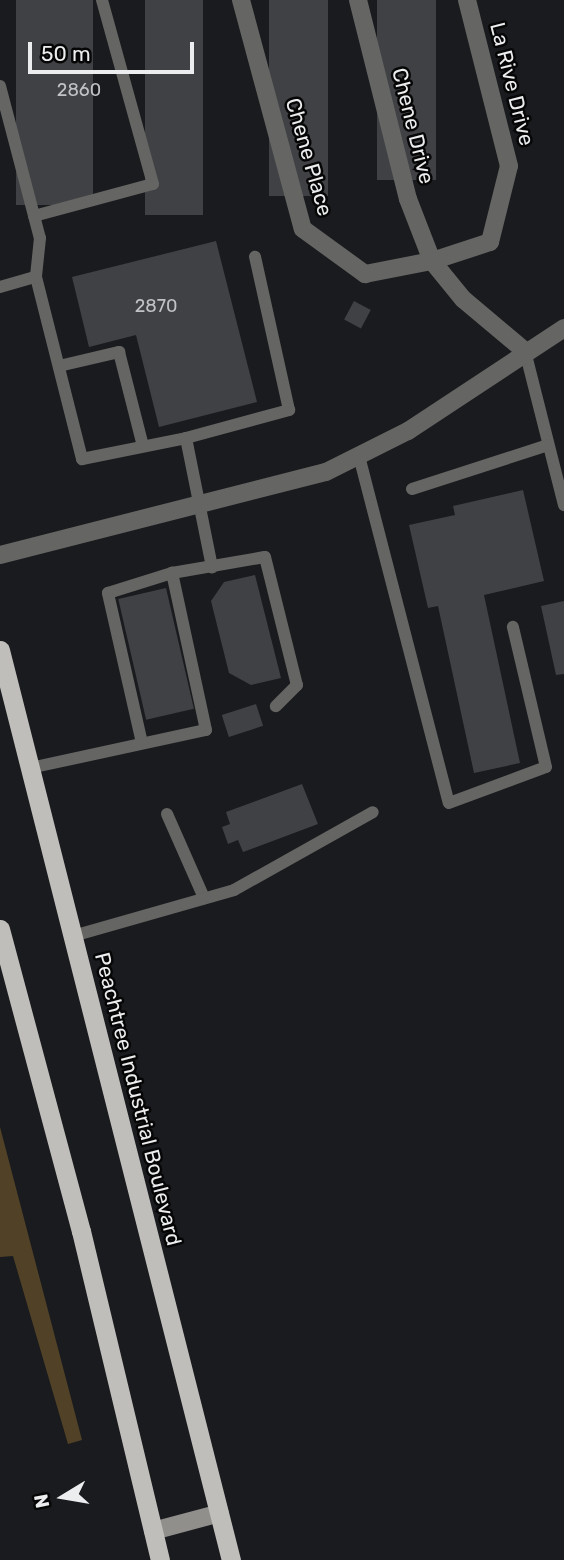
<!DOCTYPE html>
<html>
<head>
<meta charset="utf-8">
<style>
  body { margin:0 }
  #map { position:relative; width:564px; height:1560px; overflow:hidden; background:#1a1b1e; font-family:Rubik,sans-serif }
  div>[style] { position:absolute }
  .forest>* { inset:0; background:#514227 }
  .building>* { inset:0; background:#404144; transform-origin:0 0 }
  .service>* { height:12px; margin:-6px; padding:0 6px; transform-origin:6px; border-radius:6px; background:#656563 }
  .minor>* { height:18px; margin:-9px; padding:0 9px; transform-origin:9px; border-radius:9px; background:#656563 }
  .secondary>* { height:18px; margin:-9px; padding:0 9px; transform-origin:9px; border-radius:9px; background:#908f8c }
  .trunk>* { height:19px; margin:-9.5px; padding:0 9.5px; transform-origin:9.5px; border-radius:9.5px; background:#c0bebb }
  span { translate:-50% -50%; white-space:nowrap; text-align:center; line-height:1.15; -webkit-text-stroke:5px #060607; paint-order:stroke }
  .number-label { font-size:18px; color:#c0c2c4 }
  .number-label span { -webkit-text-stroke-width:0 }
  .street-label { font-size:21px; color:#ebedee }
  .north { position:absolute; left:28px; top:1462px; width:70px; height:70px; -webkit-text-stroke:5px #060607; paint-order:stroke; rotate:259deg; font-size:19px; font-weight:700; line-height:28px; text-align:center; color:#ebedee }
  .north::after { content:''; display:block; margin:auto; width:24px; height:32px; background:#ebedee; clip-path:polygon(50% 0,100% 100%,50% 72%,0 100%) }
  .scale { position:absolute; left:28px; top:42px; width:166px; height:32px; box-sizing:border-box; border:4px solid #ebedee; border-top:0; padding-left:9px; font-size:21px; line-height:24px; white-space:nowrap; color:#ebedee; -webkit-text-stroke:5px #060607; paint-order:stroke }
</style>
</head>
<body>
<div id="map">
  <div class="forest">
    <i style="clip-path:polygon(0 1127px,82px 1440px,68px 1444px,13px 1256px,0 1257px)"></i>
  </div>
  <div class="building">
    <i style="left:16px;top:0;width:77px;height:205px"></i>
    <i style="left:145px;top:0;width:58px;height:215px"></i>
    <i style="left:269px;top:0;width:59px;height:196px"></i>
    <i style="left:377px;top:0;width:59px;height:180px"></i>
    <i style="clip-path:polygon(216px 241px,257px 402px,159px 427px,136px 335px,89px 347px,72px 277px)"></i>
    <i style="left:354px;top:301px;width:19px;height:21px;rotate:28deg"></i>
    <i style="clip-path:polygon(523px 490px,544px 581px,484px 595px,520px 763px,474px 773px,438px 606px,428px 608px,409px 525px,455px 515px,453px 506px)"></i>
    <i style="clip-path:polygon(255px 575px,281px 678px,251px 685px,229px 673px,211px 601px,224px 582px)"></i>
    <i style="left:166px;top:588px;width:124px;height:49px;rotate:77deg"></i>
    <i style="clip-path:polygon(564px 601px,564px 674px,556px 675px,541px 606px)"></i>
    <i style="left:256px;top:704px;width:23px;height:36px;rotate:72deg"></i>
    <i style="clip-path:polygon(302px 784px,318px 824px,243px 852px,238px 840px,228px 844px,222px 827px,230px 824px,226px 812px)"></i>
  </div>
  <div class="service">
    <i style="left:0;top:86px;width:157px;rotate:75.3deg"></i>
    <i style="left:40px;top:238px;width:39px;rotate:96deg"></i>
    <i style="left:36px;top:277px;width:188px;rotate:75.8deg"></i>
    <i style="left:82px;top:459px;width:106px;rotate:-11.4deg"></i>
    <i style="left:186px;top:438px;width:132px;rotate:78.6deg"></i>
    <i style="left:34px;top:216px;width:123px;rotate:-15.1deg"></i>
    <i style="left:153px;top:184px;width:191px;rotate:-105.5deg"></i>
    <i style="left:0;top:287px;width:37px;rotate:-16deg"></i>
    <i style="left:525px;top:351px;width:159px;rotate:75.8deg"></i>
    <i style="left:59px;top:366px;width:62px;rotate:-13.1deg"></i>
    <i style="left:119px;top:352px;width:97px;rotate:75.7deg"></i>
    <i style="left:186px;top:438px;width:107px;rotate:-15.2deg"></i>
    <i style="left:289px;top:410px;width:157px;rotate:-102.5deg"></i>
    <i style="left:359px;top:456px;width:358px;rotate:75.5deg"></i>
    <i style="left:449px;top:803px;width:103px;rotate:-20.4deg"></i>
    <i style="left:546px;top:767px;width:144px;rotate:-103.3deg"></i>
    <i style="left:412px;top:489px;width:143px;rotate:-17.9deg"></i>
    <i style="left:142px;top:743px;width:154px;rotate:-102.8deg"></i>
    <i style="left:108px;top:593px;width:67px;rotate:-17.4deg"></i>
    <i style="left:30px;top:768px;width:180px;rotate:-12.2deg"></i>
    <i style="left:206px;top:730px;width:161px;rotate:-102.2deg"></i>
    <i style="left:172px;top:573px;width:94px;rotate:-9.8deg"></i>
    <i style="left:265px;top:557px;width:132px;rotate:76deg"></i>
    <i style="left:297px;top:685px;width:30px;rotate:135deg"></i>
    <i style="left:167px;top:814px;width:92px;rotate:66.2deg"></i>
    <i style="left:73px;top:936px;width:167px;rotate:-15.9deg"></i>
    <i style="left:234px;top:890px;width:159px;rotate:-29.3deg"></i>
  </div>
  <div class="minor">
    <i style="left:241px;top:0;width:237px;rotate:74.9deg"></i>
    <i style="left:303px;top:229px;width:77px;rotate:36deg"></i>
    <i style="left:365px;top:274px;width:68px;rotate:-11deg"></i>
    <i style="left:432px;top:261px;width:61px;rotate:-18.1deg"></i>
    <i style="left:490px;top:242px;width:78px;rotate:-76deg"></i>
    <i style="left:509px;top:166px;width:171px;rotate:-104.2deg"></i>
    <i style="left:358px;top:0;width:205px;rotate:75.9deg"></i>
    <i style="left:408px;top:199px;width:66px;rotate:68.8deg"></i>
    <i style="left:432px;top:261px;width:49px;rotate:50.8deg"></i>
    <i style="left:463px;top:299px;width:81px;rotate:40deg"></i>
    <i style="left:0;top:555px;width:336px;rotate:-14.3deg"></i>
    <i style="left:326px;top:472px;width:92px;rotate:-26.6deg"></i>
    <i style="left:408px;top:431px;width:187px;rotate:-33.4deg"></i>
  </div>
  <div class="secondary">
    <i style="left:153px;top:1531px;width:69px;rotate:-15deg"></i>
  </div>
  <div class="trunk">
    <i style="left:0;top:650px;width:939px;rotate:75.76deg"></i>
    <i style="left:0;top:929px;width:313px;rotate:75deg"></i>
    <i style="left:81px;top:1231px;width:338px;rotate:76.5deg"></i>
  </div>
  <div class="number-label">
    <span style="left:79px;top:90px">2860</span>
    <span style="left:156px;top:306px">2870</span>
  </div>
  <div class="street-label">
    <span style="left:512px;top:84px;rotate:76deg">La Rive Drive</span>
    <span style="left:413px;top:126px;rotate:76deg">Chene Drive</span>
    <span style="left:309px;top:157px;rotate:74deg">Chene Place</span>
    <span style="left:138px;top:1099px;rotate:76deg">Peachtree Industrial Boulevard</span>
  </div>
  <div class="north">N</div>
  <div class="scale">50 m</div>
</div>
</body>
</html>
